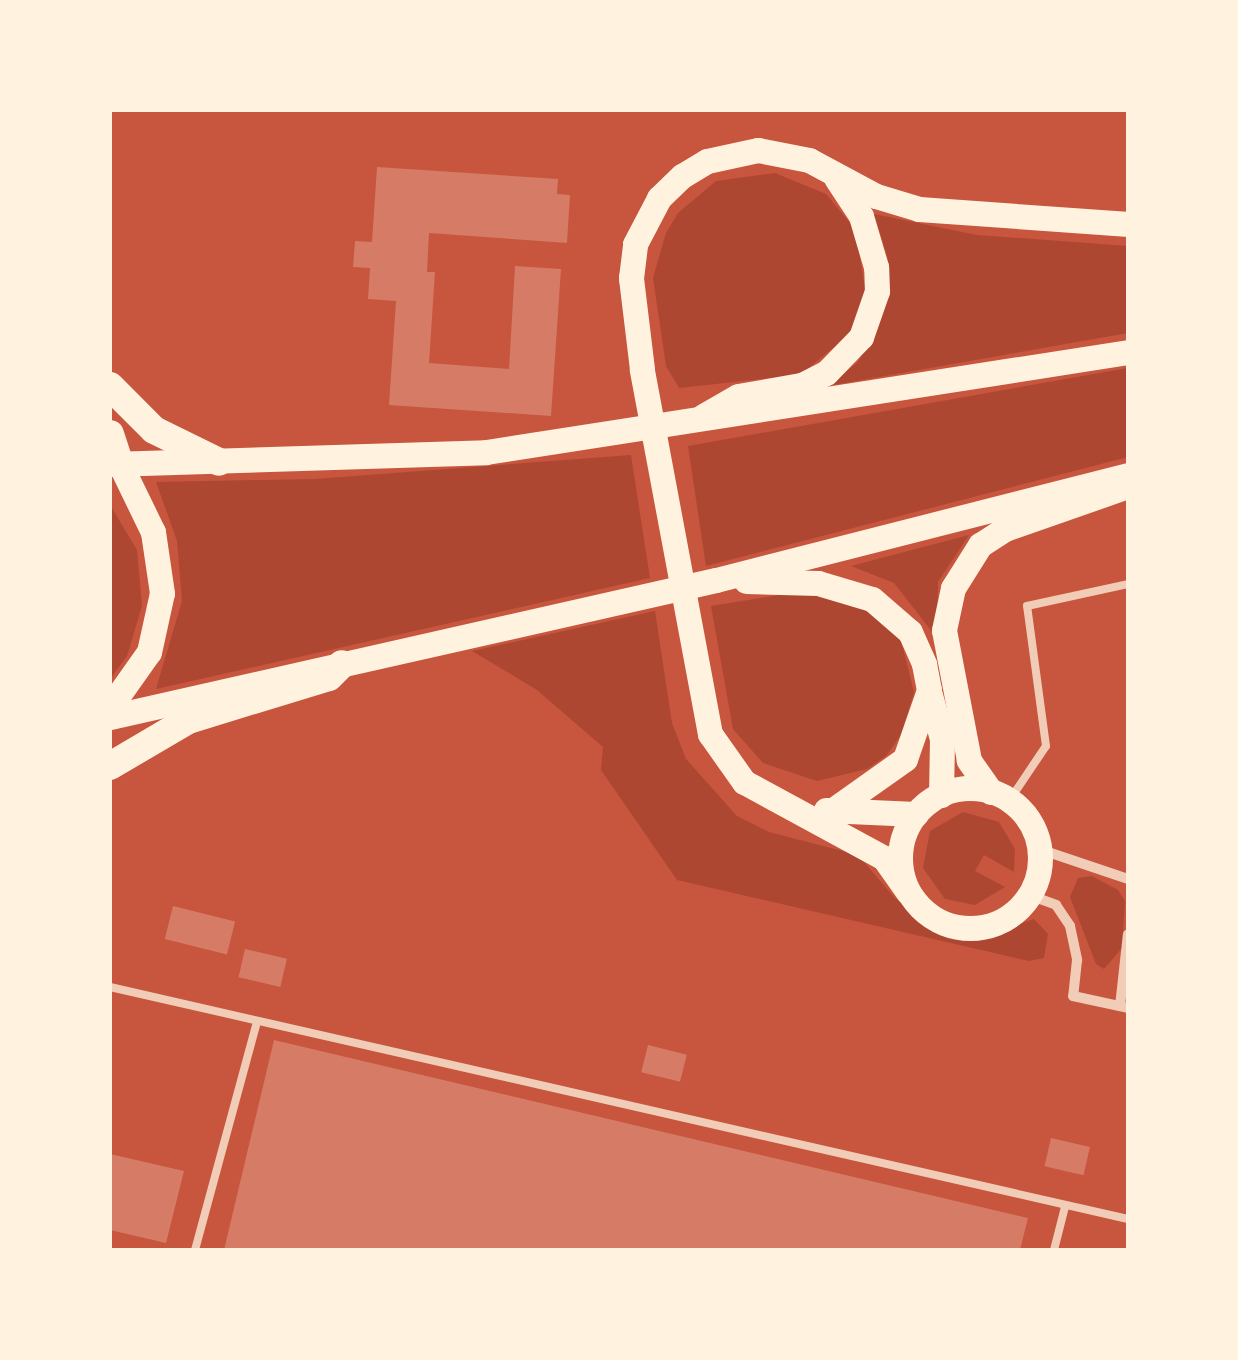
<!DOCTYPE html>
<html>
<head>
<meta charset="utf-8">
<style>
  body { margin:0 }
  #map { position:relative; width:1238px; height:1360px; overflow:hidden; background:#c8553d; font-family:Lato,sans-serif }
  div>[style] { position:absolute }
  .green>* { inset:0; background:#ae4732 }
  .building>* { inset:0; background:#d67c66; transform-origin:0 0 }
  .service>* { height:8px; margin:-4px; padding:0 4px; transform-origin:4px; border-radius:4px; background:#f1ccb7 }
  .minor>* { height:10px; margin:-5px; padding:0 5px; transform-origin:5px; border-radius:5px; background:#f1ccb7 }
  .primary>* { height:25px; margin:-12.5px; padding:0 12.5px; transform-origin:12.5px; border-radius:12.5px; background:#fff3e0 }
  .primary>.ring { margin:-12.5px; padding:0; box-sizing:content-box; background:none; border:25px solid #fff3e0; border-radius:50% }
  .trunk>* { height:28px; margin:-14px; padding:0 14px; transform-origin:14px; border-radius:14px; background:#fff3e0 }
  span { translate:-50% -50%; white-space:nowrap; text-align:center; line-height:1.15; -webkit-text-stroke:10px #fff3e0; paint-order:stroke }
  .frame { position:absolute; inset:0; border:112px solid #fff3e0; pointer-events:none }
</style>
</head>
<body>
<div id="map">
  <div class="green">
    <i style="clip-path:polygon(775px 173px,826px 194px,855px 229px,866px 294px,849px 335px,800px 375px,679px 388px,666px 366px,653px 278px,666px 233px,678px 213px,716px 181px)"></i>
    <i style="clip-path:polygon(874px 214px,977px 235px,1128px 246px,1128px 333px,828px 386px,858px 362px,883px 313px,888px 259px)"></i>
    <i style="clip-path:polygon(1128px 368px,1128px 457px,706px 566px,688px 446px)"></i>
    <i style="clip-path:polygon(631px 455px,650px 578px,156px 689px,182px 601px,177px 541px,156px 482px,315px 479px)"></i>
    <i style="clip-path:polygon(110px 505px,137px 550px,142px 606px,127px 656px,110px 679px)"></i>
    <i style="clip-path:polygon(969px 535px,938px 582px,937px 638px,894px 583px,851px 566px)"></i>
    <i style="clip-path:polygon(805px 591px,860px 601px,901px 640px,914px 692px,901px 735px,886px 756px,867px 769px,817px 781px,763px 763px,733px 729px,711px 606px)"></i>
    <i style="clip-path:polygon(655px 611px,672px 723px,686px 759px,737px 816px,769px 832px,858px 855px,894px 897px,937px 930px,981px 937px,1034px 919px,1048px 934px,1044px 958px,1029px 961px,677px 880px,601px 770px,603px 747px,537px 690px,472px 651px)"></i>
    <i style="clip-path:polygon(963px 812px,999px 822px,1015px 849px,1014px 872px,984px 855px,975px 871px,1005px 887px,975px 905px,945px 899px,923px 868px,930px 831px)"></i>
    <i style="clip-path:polygon(1092px 876px,1118px 890px,1125px 901px,1122px 948px,1104px 969px,1096px 964px,1070px 897px,1078px 878px)"></i>
  </div>
  <div class="building">
    <i style="clip-path:polygon(377px 167px,558px 179px,557px 194px,570px 195px,567px 243px,429px 233px,427px 272px,435px 272px,429px 363px,509px 369px,515px 266px,561px 269px,551px 416px,389px 405px,396px 301px,368px 299px,370px 268px,353px 267px,355px 241px,372px 242px)"></i>
    <i style="left:173px;top:906px;width:64px;height:34px;rotate:14deg"></i>
    <i style="left:245px;top:949px;width:43px;height:29px;rotate:13deg"></i>
    <i style="clip-path:polygon(274px 1040px,1028px 1218px,1020px 1250px,224px 1250px)"></i>
    <i style="left:648px;top:1045px;width:40px;height:28px;rotate:14deg"></i>
    <i style="left:1051px;top:1138px;width:40px;height:29px;rotate:13deg"></i>
    <i style="clip-path:polygon(110px 1154px,184px 1171px,166px 1243px,110px 1230px)"></i>
  </div>
  <div class="service">
    <i style="left:1009px;top:801px;width:66px;rotate:-56.1deg"></i>
    <i style="left:1046px;top:746px;width:141px;rotate:-97.7deg"></i>
    <i style="left:1027px;top:606px;width:103px;rotate:-12.3deg"></i>
    <i style="left:110px;top:987px;width:1044px;rotate:12.84deg"></i>
    <i style="left:195px;top:1250px;width:233px;rotate:-74.8deg"></i>
    <i style="left:1054px;top:1250px;width:44px;rotate:-75.7deg"></i>
  </div>
  <div class="minor">
    <i style="left:1039px;top:849px;width:94px;rotate:18.6deg"></i>
    <i style="left:1029px;top:895px;width:29px;rotate:20deg"></i>
    <i style="left:1056px;top:905px;width:25px;rotate:56deg"></i>
    <i style="left:1070px;top:926px;width:35px;rotate:78deg"></i>
    <i style="left:1077px;top:960px;width:36px;rotate:96deg"></i>
    <i style="left:1073px;top:996px;width:56px;rotate:12.3deg"></i>
    <i style="left:1120px;top:1006px;width:72px;rotate:-83.7deg"></i>
  </div>
  <div class="primary">
    <i style="left:703px;top:416px;width:40px;rotate:-29.7deg"></i>
    <i style="left:738px;top:396px;width:65px;rotate:-9.8deg"></i>
    <i style="left:802px;top:385px;width:27px;rotate:-27deg"></i>
    <i style="left:826px;top:373px;width:50px;rotate:-45.8deg"></i>
    <i style="left:861px;top:337px;width:49px;rotate:-70.8deg"></i>
    <i style="left:877px;top:291px;width:24px;rotate:-92deg"></i>
    <i style="left:876px;top:267px;width:53px;rotate:-106.4deg"></i>
    <i style="left:861px;top:216px;width:45px;rotate:-123.3deg"></i>
    <i style="left:110px;top:464px;width:376px;rotate:-1.8deg"></i>
    <i style="left:486px;top:452px;width:650px;rotate:-8.85deg"></i>
    <i style="left:746px;top:581px;width:72px;rotate:1.6deg"></i>
    <i style="left:818px;top:583px;width:56px;rotate:16.5deg"></i>
    <i style="left:872px;top:599px;width:50px;rotate:41deg"></i>
    <i style="left:910px;top:632px;width:35px;rotate:66deg"></i>
    <i style="left:924px;top:664px;width:26px;rotate:79deg"></i>
    <i style="left:929px;top:690px;width:73px;rotate:109.2deg"></i>
    <i style="left:905px;top:759px;width:88px;rotate:144.7deg"></i>
    <i style="left:930px;top:695px;width:46px;rotate:74.7deg"></i>
    <i style="left:942px;top:739px;width:56px;rotate:91deg"></i>
    <i style="left:110px;top:707px;width:67px;rotate:-54.7deg"></i>
    <i style="left:149px;top:652px;width:60px;rotate:-77.6deg"></i>
    <i style="left:162px;top:593px;width:62px;rotate:-98.4deg"></i>
    <i style="left:153px;top:532px;width:76px;rotate:-115.9deg"></i>
    <i style="left:110px;top:717px;width:621px;rotate:-12.74deg"></i>
    <i style="left:716px;top:580px;width:425px;rotate:-14.3deg"></i>
    <i class="ring" style="left:900px;top:788px;width:115px;height:115px"></i>
    <i style="left:991px;top:792px;width:39px;rotate:-125deg"></i>
    <i style="left:969px;top:760px;width:132px;rotate:-100.9deg"></i>
    <i style="left:944px;top:630px;width:43px;rotate:-77.9deg"></i>
    <i style="left:953px;top:588px;width:51px;rotate:-57.9deg"></i>
    <i style="left:980px;top:545px;width:30px;rotate:-33deg"></i>
    <i style="left:1005px;top:529px;width:130px;rotate:-19.3deg"></i>
    <i style="left:826px;top:810px;width:90px;rotate:2.5deg"></i>
    <i style="left:908px;top:892px;width:42px;rotate:-125.2deg"></i>
    <i style="left:884px;top:858px;width:159px;rotate:-151.5deg"></i>
    <i style="left:744px;top:782px;width:59px;rotate:-125.3deg"></i>
    <i style="left:710px;top:734px;width:371px;rotate:-100.6deg"></i>
    <i style="left:642px;top:369px;width:92px;rotate:-96.9deg"></i>
    <i style="left:631px;top:278px;width:34px;rotate:-83deg"></i>
    <i style="left:635px;top:244px;width:52px;rotate:-62.4deg"></i>
    <i style="left:659px;top:198px;width:32px;rotate:-44deg"></i>
    <i style="left:682px;top:176px;width:29px;rotate:-31deg"></i>
    <i style="left:707px;top:161px;width:52px;rotate:-12.2deg"></i>
    <i style="left:758px;top:150px;width:52px;rotate:11.1deg"></i>
    <i style="left:809px;top:160px;width:76px;rotate:28.2deg"></i>
    <i style="left:876px;top:196px;width:45px;rotate:16.8deg"></i>
    <i style="left:919px;top:209px;width:210px;rotate:4.1deg"></i>
  </div>
  <div class="trunk">
    <i style="left:110px;top:386px;width:62px;rotate:45deg"></i>
    <i style="left:154px;top:430px;width:72px;rotate:26.2deg"></i>
    <i style="left:110px;top:434px;width:32px;rotate:72deg"></i>
    <i style="left:110px;top:766px;width:91px;rotate:-30.5deg"></i>
    <i style="left:188px;top:720px;width:147px;rotate:-17deg"></i>
    <i style="left:329px;top:677px;width:18px;rotate:-45deg"></i>
  </div>
  <div class="frame"></div>
</div>
</body>
</html>
